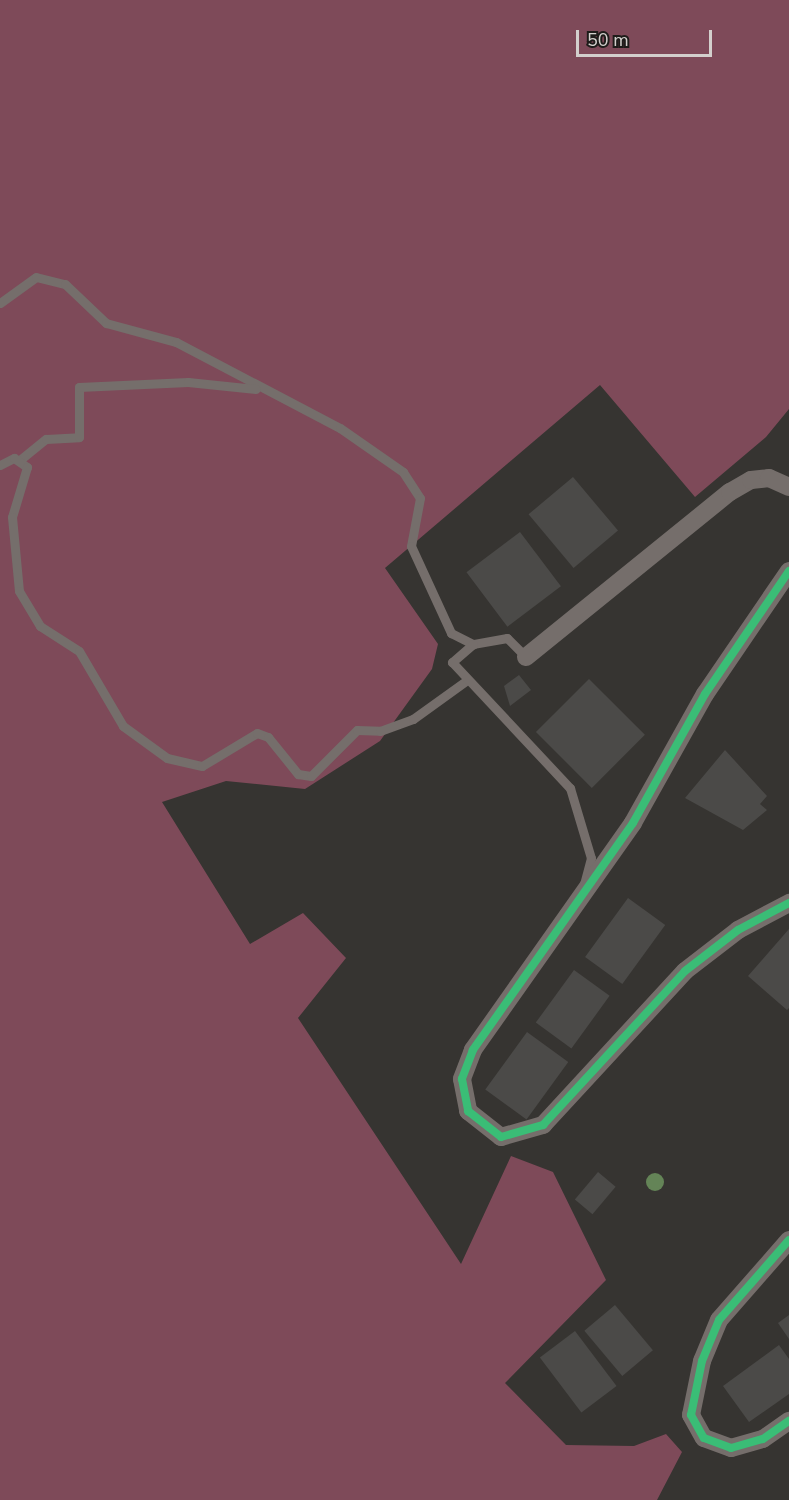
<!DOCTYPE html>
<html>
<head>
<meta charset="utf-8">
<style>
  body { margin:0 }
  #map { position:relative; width:789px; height:1500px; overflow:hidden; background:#363431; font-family:"Nunito Sans",sans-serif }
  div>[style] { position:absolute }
  .forest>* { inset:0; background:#7e4a59 }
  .water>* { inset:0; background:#648457 }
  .round { border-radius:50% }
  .building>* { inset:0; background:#4b4a48; transform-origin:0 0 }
  .service>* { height:9px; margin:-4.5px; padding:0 4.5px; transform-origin:4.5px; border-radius:4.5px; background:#756e6b }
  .minor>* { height:18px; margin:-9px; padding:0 9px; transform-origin:9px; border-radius:9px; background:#756e6b }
  .cycleway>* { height:8px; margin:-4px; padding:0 4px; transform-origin:4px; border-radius:4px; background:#3abd76 }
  span { translate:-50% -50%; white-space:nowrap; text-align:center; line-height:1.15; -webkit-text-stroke:4.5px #1e1c1a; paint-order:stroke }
  .scale { position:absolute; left:576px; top:30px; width:136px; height:27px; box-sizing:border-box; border:3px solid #d3d0cd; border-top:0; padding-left:8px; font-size:18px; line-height:21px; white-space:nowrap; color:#d3d0cd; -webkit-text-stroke:4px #1e1c1a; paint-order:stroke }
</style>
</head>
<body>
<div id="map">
  <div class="forest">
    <i style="clip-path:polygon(0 0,789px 0,789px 409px,766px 437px,695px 497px,600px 385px,385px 568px,438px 644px,432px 669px,380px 741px,305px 789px,226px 781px,162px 802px,250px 944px,303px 913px,346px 958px,298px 1018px,461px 1264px,511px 1156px,553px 1172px,606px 1280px,505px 1383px,566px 1445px,634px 1446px,666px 1434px,682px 1452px,657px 1500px,0 1500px)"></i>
  </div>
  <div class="water">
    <i class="round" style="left:646px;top:1173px;width:18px;height:18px"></i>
  </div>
  <div class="building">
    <i style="left:573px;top:477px;width:70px;height:58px;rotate:50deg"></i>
    <i style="left:520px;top:532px;width:68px;height:67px;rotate:53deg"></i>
    <i style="clip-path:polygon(519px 675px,531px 690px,510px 706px,504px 686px)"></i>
    <i style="left:589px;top:679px;width:79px;height:75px;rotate:45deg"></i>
    <i style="clip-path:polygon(725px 750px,767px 796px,760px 804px,767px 810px,743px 830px,685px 798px)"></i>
    <i style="left:628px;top:898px;width:46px;height:73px;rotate:36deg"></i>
    <i style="clip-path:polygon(789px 929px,789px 1008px,787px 1010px,748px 976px)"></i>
    <i style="left:574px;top:970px;width:44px;height:65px;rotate:36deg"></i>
    <i style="left:527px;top:1032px;width:51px;height:71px;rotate:36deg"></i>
    <i style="left:598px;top:1172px;width:23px;height:36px;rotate:40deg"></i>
    <i style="left:615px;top:1305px;width:59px;height:40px;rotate:50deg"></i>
    <i style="clip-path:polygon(789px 1315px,789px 1339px,778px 1323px)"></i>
    <i style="left:575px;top:1331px;width:69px;height:44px;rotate:53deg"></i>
    <i style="clip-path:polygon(779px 1345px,789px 1359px,789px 1394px,749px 1422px,723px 1386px)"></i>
  </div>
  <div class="service">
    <i style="left:0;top:303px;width:44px;rotate:-35.8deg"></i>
    <i style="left:36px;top:277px;width:30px;rotate:14deg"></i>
    <i style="left:65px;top:284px;width:57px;rotate:43.6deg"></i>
    <i style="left:106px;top:323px;width:73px;rotate:15.2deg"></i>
    <i style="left:176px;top:342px;width:185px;rotate:27.7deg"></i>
    <i style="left:340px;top:428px;width:77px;rotate:34.9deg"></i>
    <i style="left:403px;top:472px;width:31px;rotate:57deg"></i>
    <i style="left:420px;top:498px;width:49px;rotate:100.6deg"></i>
    <i style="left:411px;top:546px;width:96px;rotate:65.3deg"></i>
    <i style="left:451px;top:633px;width:25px;rotate:27deg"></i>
    <i style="left:21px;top:459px;width:32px;rotate:-39deg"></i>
    <i style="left:46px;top:439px;width:33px;rotate:-3deg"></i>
    <i style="left:79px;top:437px;width:50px;rotate:-90deg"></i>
    <i style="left:79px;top:387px;width:109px;rotate:-2.6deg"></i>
    <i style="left:188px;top:382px;width:68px;rotate:5.9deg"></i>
    <i style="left:0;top:465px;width:16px;rotate:-27deg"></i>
    <i style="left:14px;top:458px;width:16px;rotate:35deg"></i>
    <i style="left:27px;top:467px;width:52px;rotate:106.7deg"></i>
    <i style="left:12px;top:517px;width:74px;rotate:84.6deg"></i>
    <i style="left:19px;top:591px;width:41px;rotate:59deg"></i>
    <i style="left:40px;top:626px;width:46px;rotate:32.7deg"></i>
    <i style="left:79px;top:651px;width:87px;rotate:59.6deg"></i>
    <i style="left:123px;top:726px;width:54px;rotate:36deg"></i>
    <i style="left:167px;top:758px;width:36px;rotate:13deg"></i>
    <i style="left:202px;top:766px;width:64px;rotate:-31deg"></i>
    <i style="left:257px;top:733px;width:12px;rotate:20deg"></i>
    <i style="left:268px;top:737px;width:48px;rotate:51deg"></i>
    <i style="left:298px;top:774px;width:13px;rotate:9deg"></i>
    <i style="left:311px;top:776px;width:65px;rotate:-45deg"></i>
    <i style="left:357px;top:730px;width:23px;rotate:2deg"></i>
    <i style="left:380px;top:731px;width:35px;rotate:-20deg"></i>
    <i style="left:413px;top:719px;width:67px;rotate:-35.8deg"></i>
    <i style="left:526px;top:657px;width:27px;rotate:-135deg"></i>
    <i style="left:507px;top:638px;width:35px;rotate:170deg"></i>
    <i style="left:473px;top:644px;width:28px;rotate:139deg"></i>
    <i style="left:452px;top:662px;width:173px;rotate:46.9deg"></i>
    <i style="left:570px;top:788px;width:73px;rotate:73.3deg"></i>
    <i style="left:591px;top:858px;width:28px;rotate:105deg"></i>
  </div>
  <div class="minor">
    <i style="left:789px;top:571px;width:149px;rotate:124.3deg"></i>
    <i style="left:705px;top:694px;width:148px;rotate:119.2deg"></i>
    <i style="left:633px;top:823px;width:278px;rotate:125.2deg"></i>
    <i style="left:473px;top:1050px;width:31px;rotate:111deg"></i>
    <i style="left:462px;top:1079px;width:33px;rotate:79deg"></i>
    <i style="left:468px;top:1111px;width:42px;rotate:38.2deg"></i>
    <i style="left:501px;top:1137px;width:44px;rotate:-15.9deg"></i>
    <i style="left:543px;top:1125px;width:209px;rotate:-47.3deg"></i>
    <i style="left:685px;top:971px;width:67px;rotate:-37.7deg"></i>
    <i style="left:738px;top:930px;width:58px;rotate:-27.9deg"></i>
    <i style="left:526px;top:657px;width:262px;rotate:-39deg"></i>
    <i style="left:730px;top:492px;width:24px;rotate:-30deg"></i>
    <i style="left:751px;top:480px;width:18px;rotate:-6deg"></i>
    <i style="left:769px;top:478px;width:22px;rotate:24deg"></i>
    <i style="left:789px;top:1240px;width:106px;rotate:131.2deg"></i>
    <i style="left:719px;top:1320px;width:44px;rotate:112.5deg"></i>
    <i style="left:702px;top:1361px;width:55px;rotate:101.5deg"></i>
    <i style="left:691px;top:1415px;width:26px;rotate:61deg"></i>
    <i style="left:704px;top:1438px;width:29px;rotate:20deg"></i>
    <i style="left:731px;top:1448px;width:33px;rotate:-16deg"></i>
    <i style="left:763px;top:1439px;width:32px;rotate:-35deg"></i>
  </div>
  <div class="cycleway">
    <i style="left:789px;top:571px;width:149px;rotate:124.3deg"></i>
    <i style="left:705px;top:694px;width:148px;rotate:119.2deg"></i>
    <i style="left:633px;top:823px;width:278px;rotate:125.2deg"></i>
    <i style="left:473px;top:1050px;width:31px;rotate:111deg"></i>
    <i style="left:462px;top:1079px;width:33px;rotate:79deg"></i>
    <i style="left:468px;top:1111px;width:42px;rotate:38.2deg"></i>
    <i style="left:501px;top:1137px;width:44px;rotate:-15.9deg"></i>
    <i style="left:543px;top:1125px;width:209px;rotate:-47.3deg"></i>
    <i style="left:685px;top:971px;width:67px;rotate:-37.7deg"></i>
    <i style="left:738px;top:930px;width:58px;rotate:-27.9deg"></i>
    <i style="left:789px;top:1240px;width:106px;rotate:131.2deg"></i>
    <i style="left:719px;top:1320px;width:44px;rotate:112.5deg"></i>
    <i style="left:702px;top:1361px;width:55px;rotate:101.5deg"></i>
    <i style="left:691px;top:1415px;width:26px;rotate:61deg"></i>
    <i style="left:704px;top:1438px;width:29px;rotate:20deg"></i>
    <i style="left:731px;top:1448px;width:33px;rotate:-16deg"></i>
    <i style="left:763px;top:1439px;width:32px;rotate:-35deg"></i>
  </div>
  <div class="scale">50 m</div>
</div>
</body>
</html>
